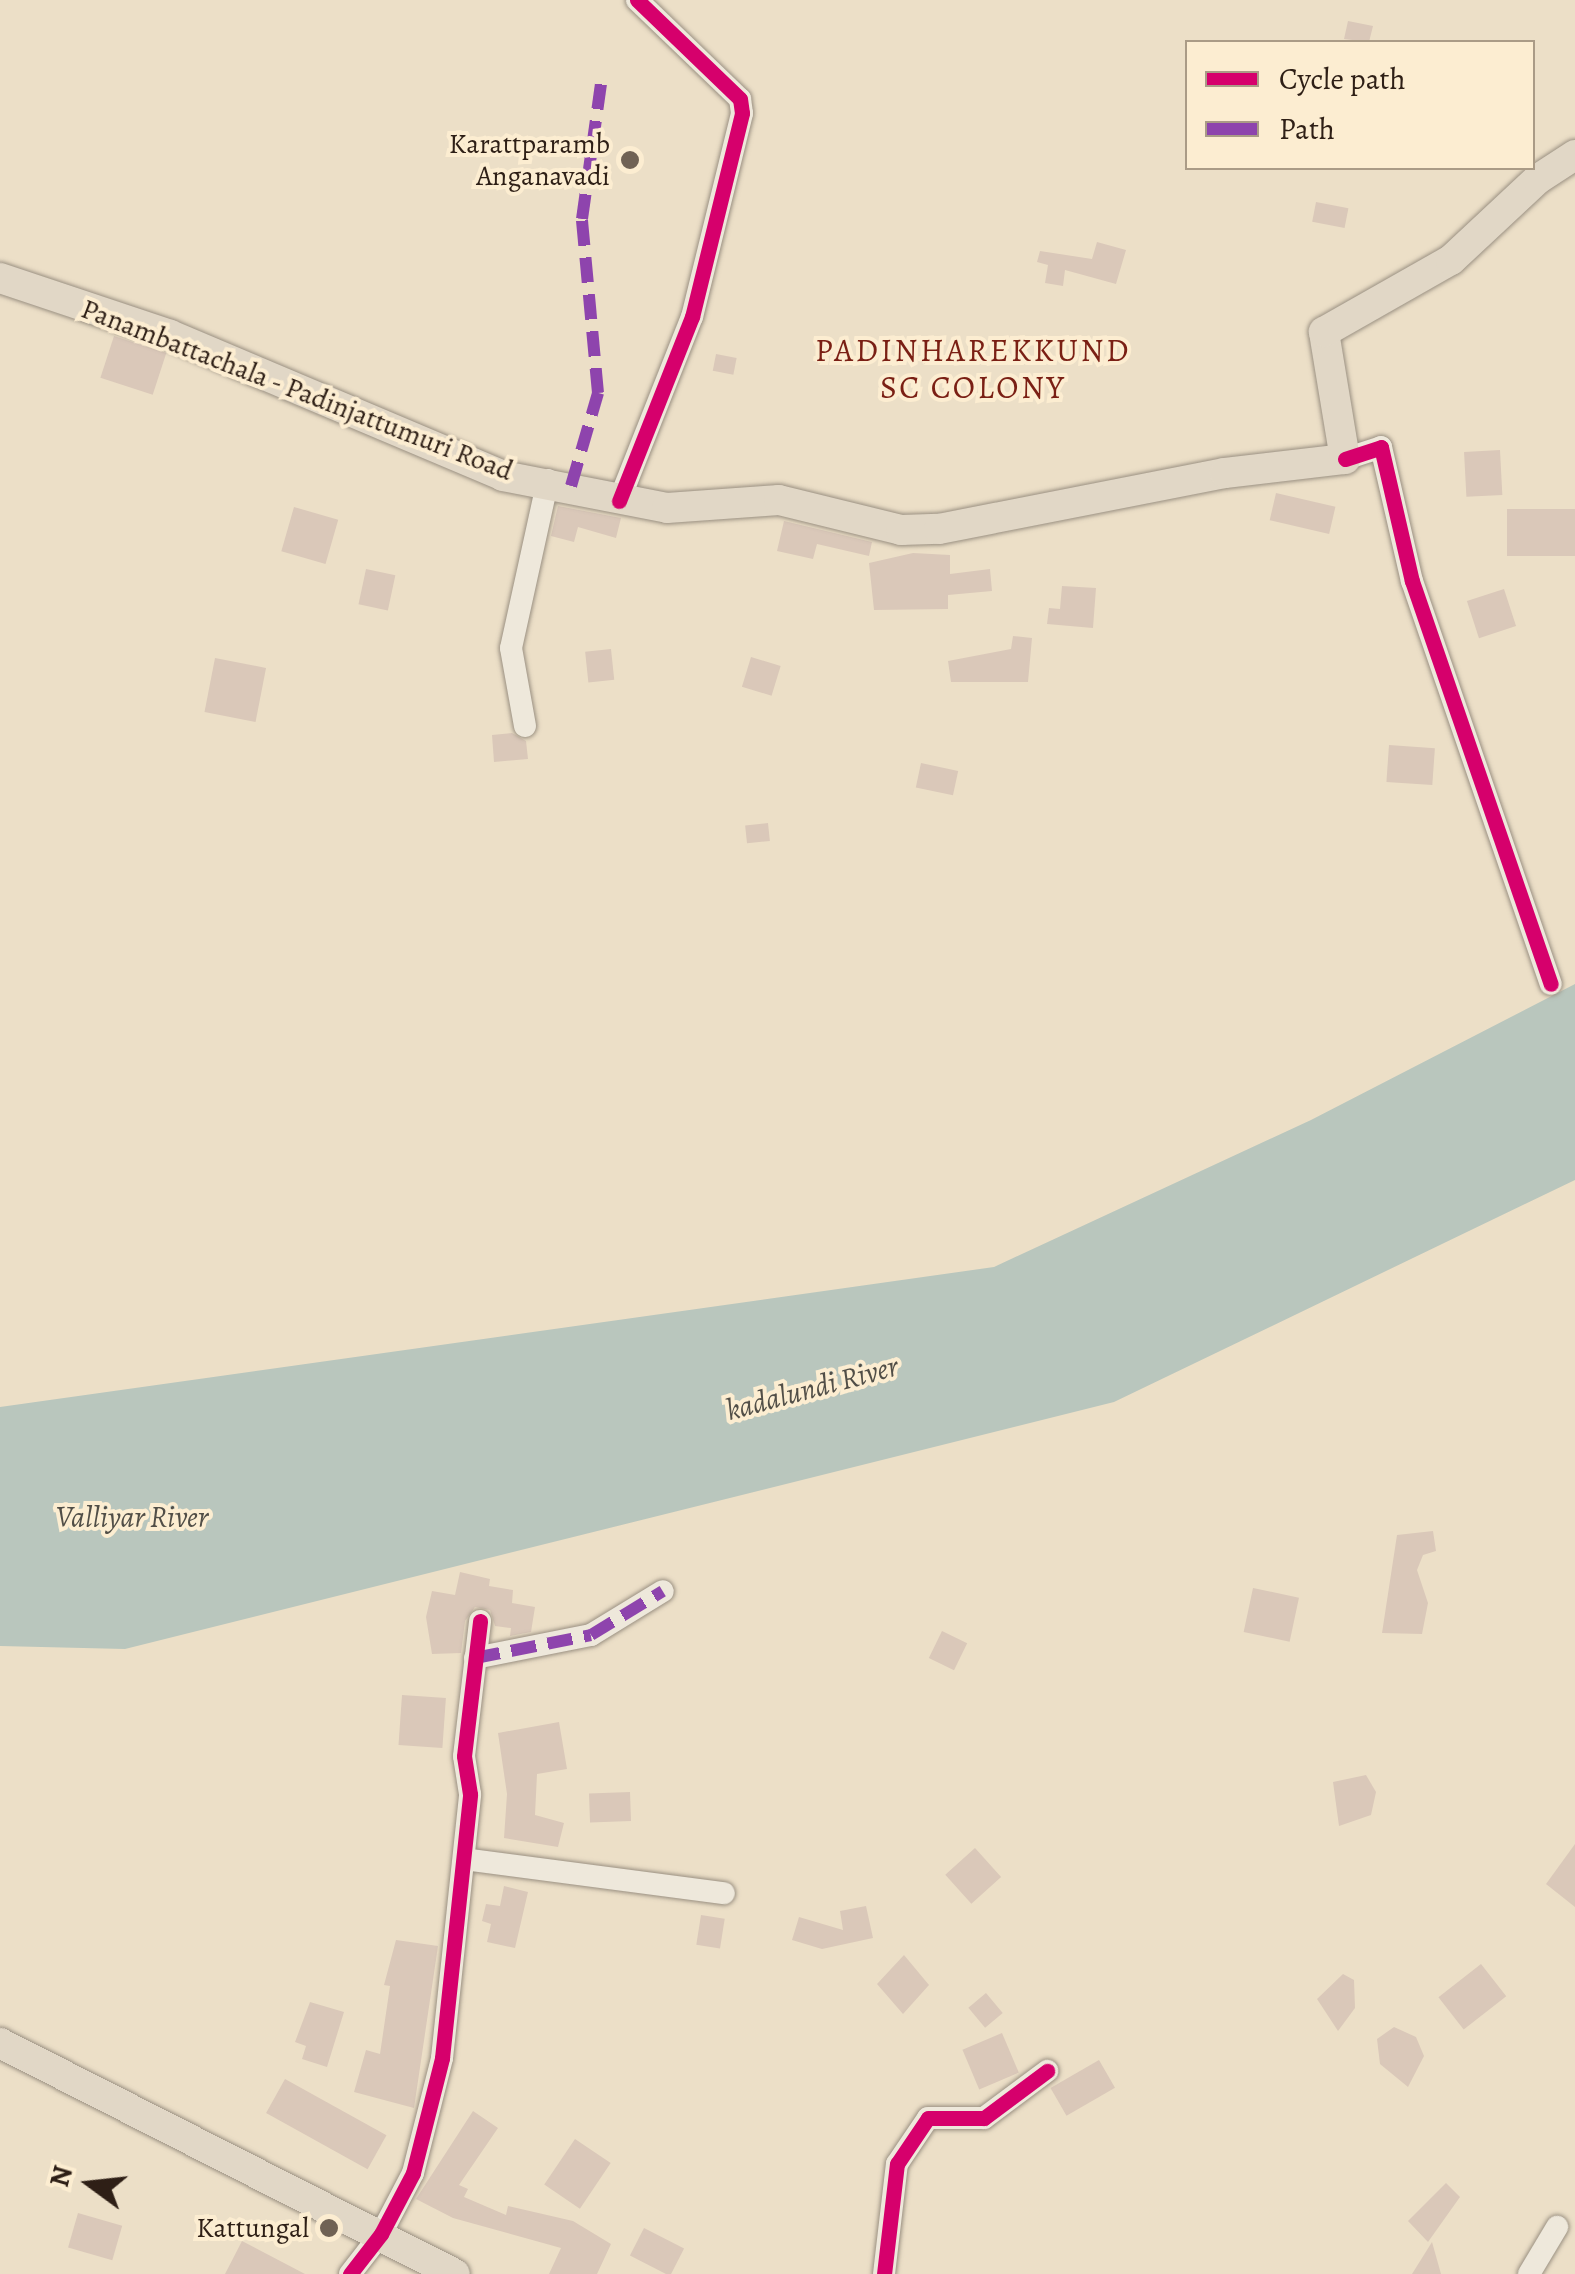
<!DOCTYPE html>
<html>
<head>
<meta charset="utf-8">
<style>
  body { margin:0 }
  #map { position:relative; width:1575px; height:2274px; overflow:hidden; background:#ecdfc7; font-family:Alegreya,serif }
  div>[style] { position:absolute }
  .water>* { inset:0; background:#b9c6bd }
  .building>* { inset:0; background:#dac8b9; transform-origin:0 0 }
  .roads { filter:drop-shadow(0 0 2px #9a9082) drop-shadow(0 0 2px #9a9082) }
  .minor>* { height:22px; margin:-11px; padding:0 11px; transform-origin:11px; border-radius:11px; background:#eee8db }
  .major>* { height:30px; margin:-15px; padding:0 15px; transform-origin:15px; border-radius:15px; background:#e1d7c6 }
  .quiet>* { height:12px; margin-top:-6px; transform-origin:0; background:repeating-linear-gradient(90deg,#8e44ad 0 25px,transparent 0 37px) }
  .cycleway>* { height:15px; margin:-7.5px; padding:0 7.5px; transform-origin:7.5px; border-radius:7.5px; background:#d6006c }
  .dots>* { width:28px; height:28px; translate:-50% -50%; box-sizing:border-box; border:5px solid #fcedd1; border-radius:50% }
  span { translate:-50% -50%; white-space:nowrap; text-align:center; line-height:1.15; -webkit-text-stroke:8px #fcedd1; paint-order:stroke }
  .poi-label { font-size:28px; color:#2e1f16 }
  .right { translate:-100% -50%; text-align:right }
  .street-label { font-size:28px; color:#2e1f16 }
  .water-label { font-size:30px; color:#514e47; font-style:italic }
  .quarter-label { font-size:32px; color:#7a1f14; letter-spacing:2.5px }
  .legend { position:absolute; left:1185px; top:40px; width:350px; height:130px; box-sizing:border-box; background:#fcedd1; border:2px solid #aa9b86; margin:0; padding:12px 18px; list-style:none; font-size:30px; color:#2e1f16 }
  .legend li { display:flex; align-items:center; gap:20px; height:50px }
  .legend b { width:50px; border:2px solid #aa9b86 }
  .north { position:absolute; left:40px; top:2134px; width:100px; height:100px; -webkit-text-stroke:8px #fcedd1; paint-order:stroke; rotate:285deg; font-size:28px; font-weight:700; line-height:40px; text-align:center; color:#2e1f16 }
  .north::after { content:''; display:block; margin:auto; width:35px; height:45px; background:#2e1f16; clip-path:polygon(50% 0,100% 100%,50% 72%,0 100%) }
</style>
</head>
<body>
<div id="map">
  <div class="water">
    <i style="clip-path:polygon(1575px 984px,1575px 1180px,1114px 1402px,125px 1649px,0 1646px,0 1407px,994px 1267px,1311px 1120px)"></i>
  </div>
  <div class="building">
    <i style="clip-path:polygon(1348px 21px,1373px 26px,1369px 42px,1344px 39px)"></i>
    <i style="left:1316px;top:202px;width:33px;height:20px;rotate:11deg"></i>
    <i style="clip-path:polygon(1097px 242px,1126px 250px,1116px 284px,1065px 270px,1063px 286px,1045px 283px,1048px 265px,1037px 262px,1040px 251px,1092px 259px)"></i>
    <i style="left:114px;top:336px;width:55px;height:44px;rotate:18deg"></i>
    <i style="left:716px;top:354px;width:21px;height:17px;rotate:11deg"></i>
    <i style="left:1500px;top:450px;width:45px;height:36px;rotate:87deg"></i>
    <i style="left:1276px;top:493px;width:61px;height:28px;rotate:13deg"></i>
    <i style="clip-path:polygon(558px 506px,621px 518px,616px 538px,578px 527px,574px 542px,551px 536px)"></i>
    <i style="left:294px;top:507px;width:46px;height:46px;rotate:16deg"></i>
    <i style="left:1575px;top:509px;width:47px;height:68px;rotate:90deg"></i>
    <i style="clip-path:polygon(784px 521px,872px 542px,869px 556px,817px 544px,813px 559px,777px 551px)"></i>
    <i style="clip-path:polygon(913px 553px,950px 555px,950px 574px,990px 569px,992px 591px,948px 595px,948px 609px,874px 610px,869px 563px)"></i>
    <i style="left:366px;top:569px;width:30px;height:36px;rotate:12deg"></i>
    <i style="clip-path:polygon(1062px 586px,1096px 588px,1093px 628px,1047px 624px,1049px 608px,1060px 609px)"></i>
    <i style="left:1504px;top:589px;width:39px;height:39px;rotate:72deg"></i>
    <i style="clip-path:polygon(1013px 636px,1032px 638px,1028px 682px,951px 682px,948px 661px,1011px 649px)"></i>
    <i style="left:611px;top:649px;width:31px;height:26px;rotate:84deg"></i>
    <i style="left:751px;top:657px;width:31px;height:31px;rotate:17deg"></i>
    <i style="left:215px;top:658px;width:52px;height:55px;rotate:11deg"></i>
    <i style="clip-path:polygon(512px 733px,526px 741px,528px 759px,494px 762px,492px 735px)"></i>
    <i style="left:1389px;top:745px;width:46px;height:37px;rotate:4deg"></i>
    <i style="left:921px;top:763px;width:38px;height:25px;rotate:12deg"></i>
    <i style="left:768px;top:823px;width:18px;height:23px;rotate:84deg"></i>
    <i style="clip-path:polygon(1433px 1531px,1436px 1551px,1423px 1555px,1417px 1570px,1428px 1603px,1422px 1634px,1382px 1633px,1397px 1535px)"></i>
    <i style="clip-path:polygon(460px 1572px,490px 1579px,489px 1586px,513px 1590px,512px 1603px,535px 1607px,531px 1632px,510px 1636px,511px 1628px,495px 1626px,490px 1610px,475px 1607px,465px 1621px,461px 1653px,432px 1654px,426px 1617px,432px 1591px,455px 1595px)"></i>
    <i style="left:1253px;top:1588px;width:47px;height:45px;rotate:12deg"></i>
    <i style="left:942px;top:1631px;width:28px;height:30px;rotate:26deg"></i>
    <i style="left:402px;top:1695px;width:44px;height:50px;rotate:4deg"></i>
    <i style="clip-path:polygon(559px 1722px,567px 1769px,537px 1774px,535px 1815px,564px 1823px,558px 1847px,504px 1838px,507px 1794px,498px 1733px)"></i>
    <i style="clip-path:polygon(1366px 1775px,1376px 1792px,1371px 1815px,1339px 1826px,1333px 1782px)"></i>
    <i style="left:630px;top:1792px;width:29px;height:41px;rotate:88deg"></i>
    <i style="clip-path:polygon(1575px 1844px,1575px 1907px,1546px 1884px)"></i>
    <i style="left:975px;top:1848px;width:39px;height:40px;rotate:48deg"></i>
    <i style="clip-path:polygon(504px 1886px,528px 1892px,515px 1948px,487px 1942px,491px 1924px,482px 1921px,486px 1904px,500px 1906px)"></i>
    <i style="clip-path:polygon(866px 1906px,873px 1938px,822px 1949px,792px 1940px,799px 1917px,843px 1930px,840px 1911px)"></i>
    <i style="left:701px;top:1915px;width:24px;height:30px;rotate:9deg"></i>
    <i style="clip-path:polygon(396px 1940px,438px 1946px,414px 2108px,354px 2092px,366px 2050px,380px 2054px,390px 1986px,384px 1985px)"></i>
    <i style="clip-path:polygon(904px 1955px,929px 1985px,903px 2014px,877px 1984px)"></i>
    <i style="left:1481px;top:1964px;width:41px;height:54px;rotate:52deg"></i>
    <i style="clip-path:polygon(1343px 1974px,1354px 1980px,1355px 2008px,1338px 2031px,1317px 1999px)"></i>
    <i style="left:986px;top:1993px;width:26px;height:23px;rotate:50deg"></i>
    <i style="clip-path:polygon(310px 2002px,344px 2012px,327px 2067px,302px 2059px,306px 2046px,295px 2042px)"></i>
    <i style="clip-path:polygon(1394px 2027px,1416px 2037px,1424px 2056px,1408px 2087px,1380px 2064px,1377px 2039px)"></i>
    <i style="left:1002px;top:2033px;width:43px;height:43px;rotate:67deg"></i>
    <i style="left:1099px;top:2060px;width:32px;height:56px;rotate:60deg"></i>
    <i style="left:285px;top:2079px;width:116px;height:39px;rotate:29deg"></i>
    <i style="clip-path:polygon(473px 2111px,498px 2128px,459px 2185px,468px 2189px,464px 2197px,506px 2215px,508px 2206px,573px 2221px,611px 2244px,597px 2274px,549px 2274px,561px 2248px,453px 2218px,416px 2199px)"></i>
    <i style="left:575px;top:2139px;width:43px;height:55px;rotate:34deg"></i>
    <i style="clip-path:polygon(1446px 2183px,1460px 2197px,1428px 2242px,1408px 2221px)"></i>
    <i style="left:78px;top:2213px;width:46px;height:36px;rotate:16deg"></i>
    <i style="left:644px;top:2228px;width:45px;height:31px;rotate:27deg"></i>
    <i style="clip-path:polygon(242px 2241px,305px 2274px,225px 2274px)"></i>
    <i style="clip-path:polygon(1432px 2242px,1441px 2274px,1412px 2274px)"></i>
  </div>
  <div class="roads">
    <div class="minor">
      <i style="left:1345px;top:459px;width:38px;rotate:-18deg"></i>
      <i style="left:1381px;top:447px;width:138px;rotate:77deg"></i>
      <i style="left:1412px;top:581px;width:426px;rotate:71deg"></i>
      <i style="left:619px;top:501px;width:198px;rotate:-68.4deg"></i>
      <i style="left:692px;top:317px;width:210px;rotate:-76.2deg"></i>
      <i style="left:742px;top:113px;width:14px;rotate:-98deg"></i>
      <i style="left:740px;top:99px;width:143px;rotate:-136.1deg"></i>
      <i style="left:525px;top:726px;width:79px;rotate:-100.2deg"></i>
      <i style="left:511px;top:648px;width:172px;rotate:-77.6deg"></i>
      <i style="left:475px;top:1658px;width:118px;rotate:-11.2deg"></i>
      <i style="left:591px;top:1635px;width:84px;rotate:-31.4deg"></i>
      <i style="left:464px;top:1859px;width:262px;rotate:7.5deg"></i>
      <i style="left:350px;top:2274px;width:51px;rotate:-52.2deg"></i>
      <i style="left:381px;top:2234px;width:69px;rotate:-62.3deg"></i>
      <i style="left:413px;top:2173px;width:119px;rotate:-75.8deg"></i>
      <i style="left:442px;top:2058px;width:265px;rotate:-83.9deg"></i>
      <i style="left:470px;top:1794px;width:38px;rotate:-99deg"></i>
      <i style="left:464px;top:1756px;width:136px;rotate:-83.2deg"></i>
      <i style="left:884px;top:2274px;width:111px;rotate:-83.3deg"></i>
      <i style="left:897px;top:2164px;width:55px;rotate:-56deg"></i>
      <i style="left:928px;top:2118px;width:56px"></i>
      <i style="left:984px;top:2118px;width:79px;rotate:-36.7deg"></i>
      <i style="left:1529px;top:2274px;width:55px;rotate:-59.2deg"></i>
    </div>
    <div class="major">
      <i style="left:0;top:278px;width:179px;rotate:18.5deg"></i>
      <i style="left:170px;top:335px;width:362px;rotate:22.9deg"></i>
      <i style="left:503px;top:476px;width:167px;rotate:11deg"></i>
      <i style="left:667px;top:508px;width:112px;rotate:-4.1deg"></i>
      <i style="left:779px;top:500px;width:126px;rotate:13.8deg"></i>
      <i style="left:901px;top:530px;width:38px;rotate:-2deg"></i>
      <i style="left:939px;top:529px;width:291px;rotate:-11.1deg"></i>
      <i style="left:1225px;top:473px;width:121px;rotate:-6.7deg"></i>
      <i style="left:1345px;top:459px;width:129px;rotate:-99.4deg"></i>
      <i style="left:1324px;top:332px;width:146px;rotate:-29.6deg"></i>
      <i style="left:1451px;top:260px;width:119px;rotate:-43deg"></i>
      <i style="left:1538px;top:179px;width:44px;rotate:-33deg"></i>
      <i style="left:0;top:2043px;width:510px;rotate:26.92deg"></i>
    </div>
  </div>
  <div class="quiet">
    <i style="left:571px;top:486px;width:97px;rotate:-73.8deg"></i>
    <i style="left:598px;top:393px;width:175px;rotate:-95.3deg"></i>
    <i style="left:582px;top:219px;width:143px;rotate:-82deg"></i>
    <i style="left:475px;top:1658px;width:118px;rotate:-11.2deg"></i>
    <i style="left:591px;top:1635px;width:84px;rotate:-31.4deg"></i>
  </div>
  <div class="cycleway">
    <i style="left:1345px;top:459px;width:38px;rotate:-18deg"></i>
    <i style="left:1381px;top:447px;width:138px;rotate:77deg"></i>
    <i style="left:1412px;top:581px;width:426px;rotate:71deg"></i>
    <i style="left:619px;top:501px;width:198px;rotate:-68.4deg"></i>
    <i style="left:692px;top:317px;width:210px;rotate:-76.2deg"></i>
    <i style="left:742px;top:113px;width:14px;rotate:-98deg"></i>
    <i style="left:740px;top:99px;width:143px;rotate:-136.1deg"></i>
    <i style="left:350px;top:2274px;width:51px;rotate:-52.2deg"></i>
    <i style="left:381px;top:2234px;width:69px;rotate:-62.3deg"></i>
    <i style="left:413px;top:2173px;width:119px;rotate:-75.8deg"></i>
    <i style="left:442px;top:2058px;width:265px;rotate:-83.9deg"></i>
    <i style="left:470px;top:1794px;width:38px;rotate:-99deg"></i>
    <i style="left:464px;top:1756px;width:136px;rotate:-83.2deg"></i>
    <i style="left:884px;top:2274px;width:111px;rotate:-83.3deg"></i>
    <i style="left:897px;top:2164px;width:55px;rotate:-56deg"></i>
    <i style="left:928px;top:2118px;width:56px"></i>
    <i style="left:984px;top:2118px;width:79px;rotate:-36.7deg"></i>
  </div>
  <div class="dots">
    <i style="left:630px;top:160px;background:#706254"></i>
    <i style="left:329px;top:2228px;background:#706254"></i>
  </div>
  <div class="poi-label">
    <span class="right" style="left:610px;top:160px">Karattparamb<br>Anganavadi</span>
    <span class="right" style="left:309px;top:2228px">Kattungal</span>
  </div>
  <div class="street-label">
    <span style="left:297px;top:390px;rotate:21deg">Panambattachala - Padinjattumuri Road</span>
  </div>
  <div class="water-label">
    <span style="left:812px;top:1388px;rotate:-15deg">kadalundi River</span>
    <span style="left:132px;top:1517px">Valliyar River</span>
  </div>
  <div class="quarter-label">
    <span style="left:973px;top:369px">PADINHAREKKUND<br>SC COLONY</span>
  </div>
  <ul class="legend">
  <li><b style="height:12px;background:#d6006c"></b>Cycle path</li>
  <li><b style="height:12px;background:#8e44ad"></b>Path</li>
  </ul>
  <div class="north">N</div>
</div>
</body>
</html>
